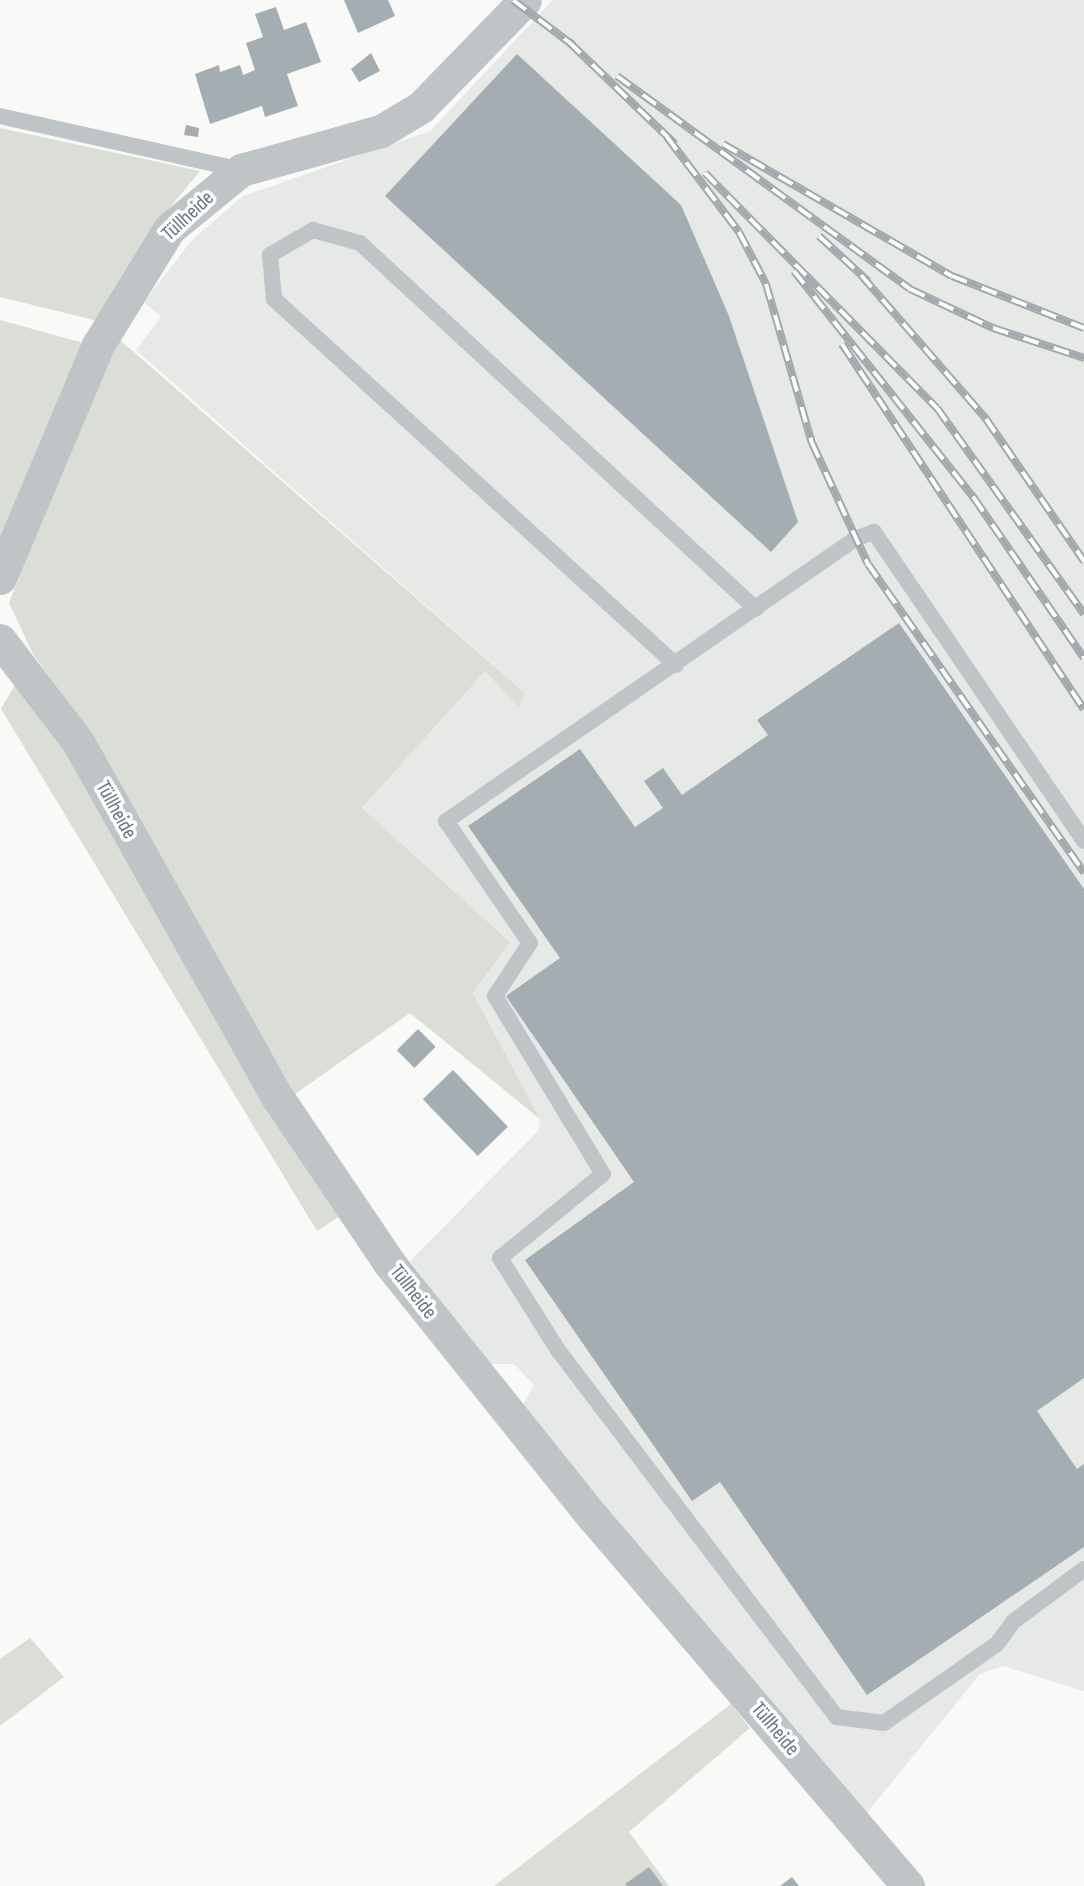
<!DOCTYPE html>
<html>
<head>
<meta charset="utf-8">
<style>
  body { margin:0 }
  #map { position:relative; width:1084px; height:1886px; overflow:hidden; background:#f9f9f7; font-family:"Sofia Sans Condensed",sans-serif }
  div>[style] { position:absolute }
  .built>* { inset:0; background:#e7e9e7 }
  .green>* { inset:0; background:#daded7 }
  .building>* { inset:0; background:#a4aeb2; transform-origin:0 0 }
  .service>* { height:16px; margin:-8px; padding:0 8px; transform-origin:8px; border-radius:8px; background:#bfc4c6 }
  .minor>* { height:33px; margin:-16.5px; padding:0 16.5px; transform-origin:16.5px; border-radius:16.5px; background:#bfc4c6 }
  .rail>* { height:8px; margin-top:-4px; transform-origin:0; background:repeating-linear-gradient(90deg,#fff 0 16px,#a1a9ac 0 32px); box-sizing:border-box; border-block:2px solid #a1a9ac }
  span { translate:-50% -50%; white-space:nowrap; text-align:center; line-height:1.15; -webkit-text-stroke:7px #fff; paint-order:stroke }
  .street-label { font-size:21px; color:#67787f }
</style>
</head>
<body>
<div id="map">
  <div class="built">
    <i style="clip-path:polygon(553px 0,1084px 0,1084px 1691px,1003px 1666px,980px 1674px,866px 1814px,522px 1407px,534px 1385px,514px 1364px,490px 1364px,410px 1261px,538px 1131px,540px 1119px,473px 993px,510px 942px,362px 808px,485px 670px,519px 706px,525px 693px,136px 350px,161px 317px,144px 302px,192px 240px,243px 196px,430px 131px)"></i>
  </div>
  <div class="green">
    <i style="clip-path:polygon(0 128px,200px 171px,159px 221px,98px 321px,0 297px)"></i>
    <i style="clip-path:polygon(0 320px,87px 344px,0 545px)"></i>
    <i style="clip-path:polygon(120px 340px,525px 693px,519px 707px,485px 671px,362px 808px,510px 942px,473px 993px,540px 1119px,410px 1013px,295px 1094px,87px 731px,33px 654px,9px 603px,92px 393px)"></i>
    <i style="clip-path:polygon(18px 680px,68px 750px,341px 1215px,317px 1231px,1px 709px)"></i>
    <i style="clip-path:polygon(30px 1638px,64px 1677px,0 1726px,0 1659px)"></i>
    <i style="clip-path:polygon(731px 1704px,750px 1728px,629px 1832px,669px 1886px,494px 1886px)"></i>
  </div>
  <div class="building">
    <i style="clip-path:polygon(344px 0,388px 0,395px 16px,358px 33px)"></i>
    <i style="clip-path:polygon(276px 7px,284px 30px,306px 22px,321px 62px,287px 74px,298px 106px,265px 117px,262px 106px,210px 124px,195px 74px,219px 65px,220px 72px,240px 65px,243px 75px,255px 70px,246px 43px,263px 37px,255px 14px)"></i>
    <i style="clip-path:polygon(371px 53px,380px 71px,359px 82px,351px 69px)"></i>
    <i style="clip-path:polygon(517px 54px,681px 205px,729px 316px,798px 522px,771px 552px,385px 196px)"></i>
    <i style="clip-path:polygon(186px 125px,199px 128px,198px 137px,184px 135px)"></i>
    <i style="clip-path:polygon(899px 623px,1084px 889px,1084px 1378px,1037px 1411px,1077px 1469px,1084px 1464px,1084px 1547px,867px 1695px,720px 1482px,692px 1501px,525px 1260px,634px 1182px,506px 996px,560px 958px,468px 826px,580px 749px,635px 827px,663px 808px,644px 781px,663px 768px,682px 795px,768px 735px,757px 720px)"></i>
    <i style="left:418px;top:1029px;width:25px;height:30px;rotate:45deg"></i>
    <i style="left:453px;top:1070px;width:79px;height:42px;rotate:46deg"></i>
    <i style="clip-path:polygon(649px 1867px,663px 1886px,627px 1886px,625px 1884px)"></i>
    <i style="clip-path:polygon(792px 1877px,799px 1886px,780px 1886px)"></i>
  </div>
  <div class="service">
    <i style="left:0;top:116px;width:247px;rotate:12.6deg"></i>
    <i style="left:676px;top:665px;width:544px;rotate:-137.68deg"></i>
    <i style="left:274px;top:299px;width:44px;rotate:-95.2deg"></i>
    <i style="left:270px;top:255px;width:50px;rotate:-30.2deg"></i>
    <i style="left:313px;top:230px;width:49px;rotate:15.5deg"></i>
    <i style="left:360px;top:243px;width:539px;rotate:42.75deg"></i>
    <i style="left:1084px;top:841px;width:374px;rotate:-124.2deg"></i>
    <i style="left:874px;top:532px;width:20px;rotate:160deg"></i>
    <i style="left:855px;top:539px;width:497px;rotate:145.4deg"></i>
    <i style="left:446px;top:821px;width:148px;rotate:55.5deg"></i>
    <i style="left:530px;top:943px;width:64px;rotate:123.4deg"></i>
    <i style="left:495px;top:996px;width:208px;rotate:58.8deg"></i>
    <i style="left:603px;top:1174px;width:133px;rotate:140.8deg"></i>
    <i style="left:500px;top:1258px;width:109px;rotate:57.8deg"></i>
    <i style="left:558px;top:1350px;width:461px;rotate:52.8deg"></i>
    <i style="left:837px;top:1717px;width:47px;rotate:7.3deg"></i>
    <i style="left:884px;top:1723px;width:138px;rotate:-35deg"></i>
    <i style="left:997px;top:1644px;width:29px;rotate:-54deg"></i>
    <i style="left:1014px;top:1621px;width:87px;rotate:-36.6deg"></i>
  </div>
  <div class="minor">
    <i style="left:0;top:578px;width:253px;rotate:-67.2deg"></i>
    <i style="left:98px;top:345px;width:136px;rotate:-58.5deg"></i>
    <i style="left:169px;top:229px;width:93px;rotate:-39.3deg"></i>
    <i style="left:241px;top:170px;width:145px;rotate:-15.6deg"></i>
    <i style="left:381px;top:131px;width:47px;rotate:-31deg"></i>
    <i style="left:421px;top:107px;width:149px;rotate:-45.8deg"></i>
    <i style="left:0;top:640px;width:128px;rotate:52.6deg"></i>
    <i style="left:78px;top:742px;width:408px;rotate:60.7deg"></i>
    <i style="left:278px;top:1098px;width:200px;rotate:56deg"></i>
    <i style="left:390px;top:1264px;width:324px;rotate:51.3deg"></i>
    <i style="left:593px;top:1517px;width:485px;rotate:49.5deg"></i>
  </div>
  <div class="rail">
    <i style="left:513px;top:0;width:76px;rotate:37deg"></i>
    <i style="left:569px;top:42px;width:147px;rotate:43.9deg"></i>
    <i style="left:617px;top:76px;width:362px;rotate:36deg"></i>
    <i style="left:910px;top:289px;width:92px;rotate:25.2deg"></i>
    <i style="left:993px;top:328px;width:96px;rotate:18.2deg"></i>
    <i style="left:667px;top:137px;width:119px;rotate:52.8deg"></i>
    <i style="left:739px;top:232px;width:59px;rotate:62.6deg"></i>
    <i style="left:766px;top:284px;width:166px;rotate:73.9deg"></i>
    <i style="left:812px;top:443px;width:133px;rotate:65.2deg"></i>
    <i style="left:868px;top:564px;width:377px;rotate:55deg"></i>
    <i style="left:723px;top:144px;width:264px;rotate:30deg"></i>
    <i style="left:952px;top:276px;width:142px;rotate:21.5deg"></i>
    <i style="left:705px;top:173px;width:330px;rotate:45.4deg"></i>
    <i style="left:937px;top:408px;width:253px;rotate:54.5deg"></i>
    <i style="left:819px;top:236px;width:67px;rotate:42.6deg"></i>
    <i style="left:794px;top:271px;width:290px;rotate:51.6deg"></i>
    <i style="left:974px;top:498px;width:194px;rotate:55.5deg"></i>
    <i style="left:861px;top:275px;width:191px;rotate:49deg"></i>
    <i style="left:986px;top:419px;width:173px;rotate:55.4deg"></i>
    <i style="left:842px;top:344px;width:438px;rotate:56.5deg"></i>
  </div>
  <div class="street-label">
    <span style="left:188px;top:216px;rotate:-43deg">Tüllheide</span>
    <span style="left:116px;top:810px;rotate:61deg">Tüllheide</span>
    <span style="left:413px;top:1292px;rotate:52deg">Tüllheide</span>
    <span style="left:775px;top:1729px;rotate:50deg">Tüllheide</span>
  </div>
</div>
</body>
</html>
